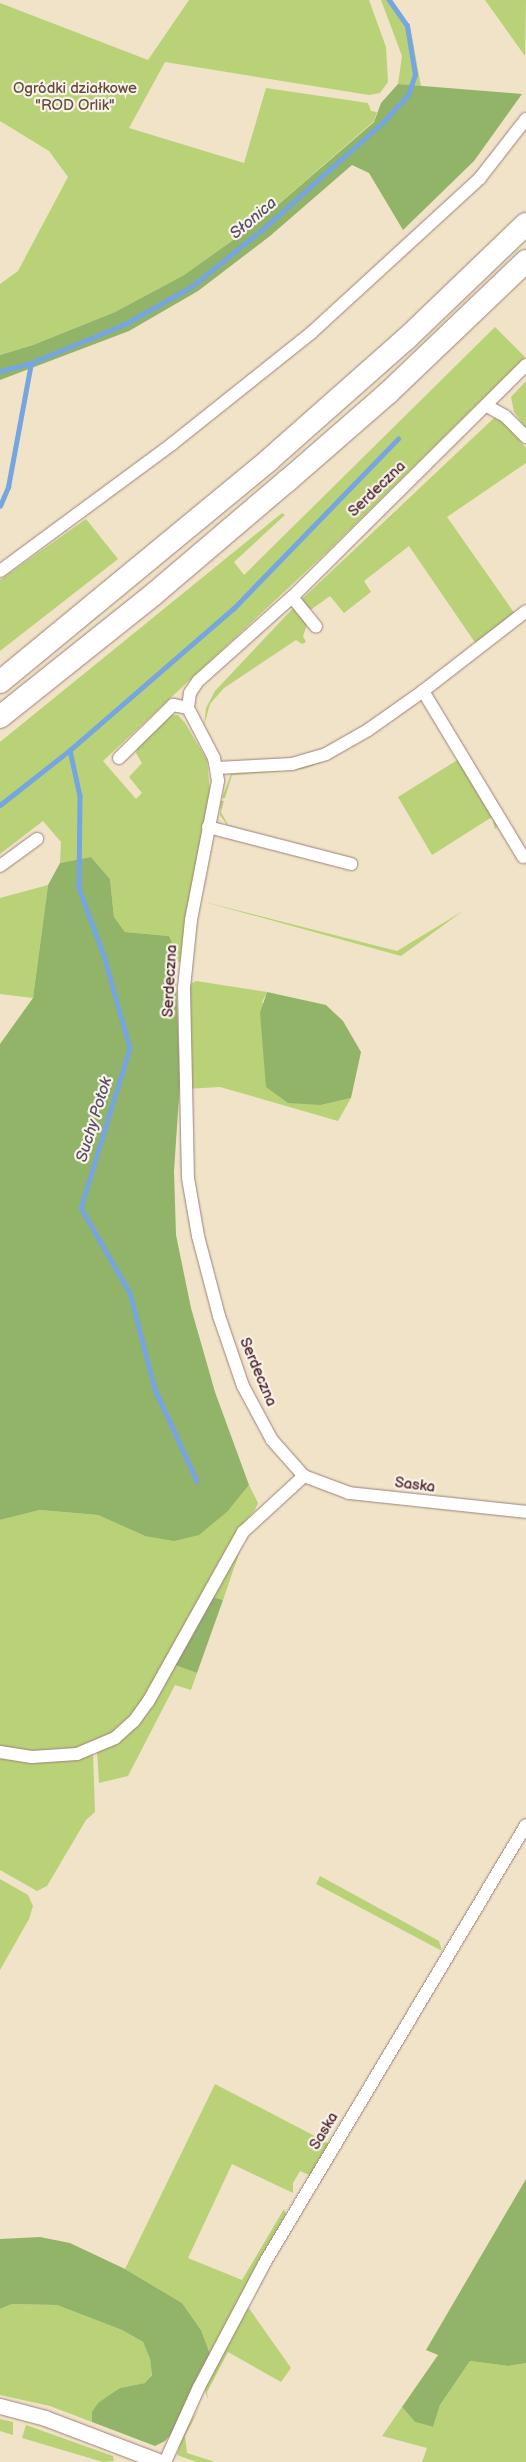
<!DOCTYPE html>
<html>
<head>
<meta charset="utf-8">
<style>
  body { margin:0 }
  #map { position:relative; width:526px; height:2462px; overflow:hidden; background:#f0e3c8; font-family:"Balsamiq Sans",sans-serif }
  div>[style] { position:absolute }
  .green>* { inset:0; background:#b9d277 }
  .forest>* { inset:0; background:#92b468 }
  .stream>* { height:4.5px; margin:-2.25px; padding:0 2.25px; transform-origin:2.25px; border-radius:2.25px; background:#76a5e0 }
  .roads { filter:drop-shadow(0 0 1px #9d817a) drop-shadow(0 0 1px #9d817a) }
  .minor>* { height:12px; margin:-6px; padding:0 6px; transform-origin:6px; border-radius:6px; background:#fff }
  .tertiary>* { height:15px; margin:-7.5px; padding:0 7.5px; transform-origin:7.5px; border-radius:7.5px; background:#fff }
  .motorway>* { height:22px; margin:-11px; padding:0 11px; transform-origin:11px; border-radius:11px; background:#fff }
  span { translate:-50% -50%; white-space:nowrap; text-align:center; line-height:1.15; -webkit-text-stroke:4.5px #f7f3e8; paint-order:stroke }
  .park-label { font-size:15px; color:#664c3e }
  .street-label { font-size:15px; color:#4a1f2b }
  .water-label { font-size:16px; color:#594e6a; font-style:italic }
</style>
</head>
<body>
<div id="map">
  <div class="green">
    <i style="clip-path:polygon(189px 0,369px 0,386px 47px,388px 82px,380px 93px,369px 95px,165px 62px,129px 128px,244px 163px,266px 88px,368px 103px,371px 111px,377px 112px,374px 121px,257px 223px,184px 275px,115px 312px,33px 345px,0 355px,0 284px,18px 271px,68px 177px,49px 151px,0 121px,0 3px,148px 60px)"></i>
    <i style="clip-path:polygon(381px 0,392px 0,410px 26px,421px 86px,398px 84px,402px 56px)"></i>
    <i style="clip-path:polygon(485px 0,526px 0,525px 56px)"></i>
    <i style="clip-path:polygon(495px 327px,525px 357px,328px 551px,103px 761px,136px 799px,142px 793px,129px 777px,142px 763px,136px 753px,138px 744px,170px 715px,178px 715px,185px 723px,207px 760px,210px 793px,182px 963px,175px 961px,169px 936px,125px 932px,114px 917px,110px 879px,91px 857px,60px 863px,61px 842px,43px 821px,0 854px,0 742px,282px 513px,285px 515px,234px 562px,244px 575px)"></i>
    <i style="clip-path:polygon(526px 381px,526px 428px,514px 412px,511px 397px)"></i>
    <i style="clip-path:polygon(494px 418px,504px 422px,526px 448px,526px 463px,447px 517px,515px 614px,476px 644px,409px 546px,364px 581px,371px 592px,344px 613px,330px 596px,309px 611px,301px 600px)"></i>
    <i style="clip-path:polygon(86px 519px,118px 559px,0 651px,0 580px)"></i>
    <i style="clip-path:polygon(296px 605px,308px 622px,303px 636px,306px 642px,302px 644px,296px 640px,224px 688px,210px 704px,204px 726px,206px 708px,215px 691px)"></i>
    <i style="clip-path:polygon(459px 759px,496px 821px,497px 827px,495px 829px,492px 817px,432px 855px,398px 797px)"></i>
    <i style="clip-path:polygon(323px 762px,303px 769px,232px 775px,225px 798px,222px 798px,231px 774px)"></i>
    <i style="clip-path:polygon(221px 801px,224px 801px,221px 812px,228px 825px,255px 831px,227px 825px,220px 815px)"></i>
    <i style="clip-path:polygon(48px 885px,33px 998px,0 994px,0 898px)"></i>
    <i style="clip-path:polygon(201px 901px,397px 951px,463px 911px,401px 956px)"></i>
    <i style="clip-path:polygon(196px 981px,267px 992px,262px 1002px,321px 1105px,351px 1098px,338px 1121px,220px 1087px,185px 1089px,184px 988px)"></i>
    <i style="clip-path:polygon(249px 1485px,258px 1503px,255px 1510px,238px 1530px,203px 1591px,145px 1701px,113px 1735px,93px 1746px,58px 1754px,0 1748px,0 1520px,40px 1510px,98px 1515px,145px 1536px,228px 1511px)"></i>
    <i style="clip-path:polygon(245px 1536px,223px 1600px,210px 1596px)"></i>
    <i style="clip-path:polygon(172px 1664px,197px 1673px,191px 1690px,175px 1685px,128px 1776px,99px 1783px,97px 1751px,116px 1740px)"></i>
    <i style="clip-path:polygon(93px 1752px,95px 1812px,86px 1820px,47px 1886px,37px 1891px,0 1870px,0 1756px)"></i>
    <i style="clip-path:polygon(320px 1876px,439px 1941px,442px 1951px,316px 1884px)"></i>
    <i style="clip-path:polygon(0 1879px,28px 1895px,33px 1906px,29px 1919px,0 1970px)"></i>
    <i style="clip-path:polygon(215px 2084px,330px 2144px,311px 2176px,300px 2171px,293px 2183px,293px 2193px,232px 2164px,188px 2258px,242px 2280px,284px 2209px,286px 2214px,210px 2354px,201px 2330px,182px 2303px,125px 2269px)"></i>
    <i style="clip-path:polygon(12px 2304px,57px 2305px,122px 2330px,143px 2342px,150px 2359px,152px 2374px,146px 2383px,120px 2388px,92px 2412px,92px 2422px,50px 2406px,0 2395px,0 2309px)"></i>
    <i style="clip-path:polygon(246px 2304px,291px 2368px,281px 2382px,228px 2352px,207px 2392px,208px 2399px,204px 2388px)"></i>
    <i style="clip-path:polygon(470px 2361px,508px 2366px,526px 2363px,526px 2462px,422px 2462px,427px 2448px,382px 2436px,402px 2407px,415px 2422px,433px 2427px,440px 2405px)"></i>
    <i style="clip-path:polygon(199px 2409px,185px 2436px,187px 2453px,215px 2462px,197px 2462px,177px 2455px,183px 2434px)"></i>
    <i style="clip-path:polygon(0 2419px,13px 2422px,13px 2435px,0 2431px)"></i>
    <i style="clip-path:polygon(26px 2425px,113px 2456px,114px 2461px,103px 2462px,22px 2438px)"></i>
  </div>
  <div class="forest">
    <i style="clip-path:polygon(398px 84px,522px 94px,474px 161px,403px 230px,369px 173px,352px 165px,270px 236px,198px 291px,129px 331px,0 380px,0 355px,33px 345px,115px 312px,184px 275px,257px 223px,374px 122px,381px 103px)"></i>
    <i style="clip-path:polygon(91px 857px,110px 879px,114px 917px,125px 932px,169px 936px,175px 951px,180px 1082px,174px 1171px,176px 1235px,191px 1308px,215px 1392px,249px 1485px,228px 1511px,199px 1535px,174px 1541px,145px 1536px,98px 1515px,40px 1510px,0 1520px,0 1044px,33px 998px,48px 885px,60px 863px)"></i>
    <i style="clip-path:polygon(267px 992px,326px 1005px,343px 1021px,361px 1052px,351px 1098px,321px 1105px,288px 1103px,266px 1087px,260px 1013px)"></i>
    <i style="clip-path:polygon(210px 1596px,223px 1600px,197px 1673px,172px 1664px)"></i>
    <i style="clip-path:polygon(526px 2179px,526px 2363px,508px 2366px,470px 2361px,440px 2405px,433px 2427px,415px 2422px,402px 2407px,438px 2355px,426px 2350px)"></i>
    <i style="clip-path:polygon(40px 2237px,70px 2243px,125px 2269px,182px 2303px,201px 2330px,210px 2354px,174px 2431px,165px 2441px,155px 2446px,92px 2422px,92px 2412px,98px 2403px,120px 2388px,145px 2383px,152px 2375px,150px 2359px,143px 2342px,122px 2330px,57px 2305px,12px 2304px,0 2309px,0 2239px)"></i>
  </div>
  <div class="stream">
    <i style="left:0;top:371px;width:32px;rotate:-14deg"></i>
    <i style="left:31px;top:363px;width:102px;rotate:-22.5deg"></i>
    <i style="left:125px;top:324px;width:76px;rotate:-29.3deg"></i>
    <i style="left:191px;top:287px;width:92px;rotate:-38.9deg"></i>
    <i style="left:263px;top:229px;width:161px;rotate:-41.7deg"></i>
    <i style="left:383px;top:122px;width:37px;rotate:-47deg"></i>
    <i style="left:408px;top:95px;width:21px;rotate:-71deg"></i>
    <i style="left:415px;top:75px;width:50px;rotate:-99.3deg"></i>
    <i style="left:407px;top:26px;width:32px;rotate:-125deg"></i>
    <i style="left:0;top:506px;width:21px;rotate:-67deg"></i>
    <i style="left:8px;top:487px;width:126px;rotate:-79.5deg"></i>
    <i style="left:70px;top:750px;width:47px;rotate:77.7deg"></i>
    <i style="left:80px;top:796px;width:92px;rotate:90.6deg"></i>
    <i style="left:79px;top:888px;width:72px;rotate:69.8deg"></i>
    <i style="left:104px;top:956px;width:96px;rotate:74.2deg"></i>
    <i style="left:130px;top:1048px;width:167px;rotate:107deg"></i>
    <i style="left:81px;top:1208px;width:98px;rotate:60deg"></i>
    <i style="left:130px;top:1293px;width:99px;rotate:75.4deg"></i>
    <i style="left:155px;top:1389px;width:101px;rotate:65.5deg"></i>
    <i style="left:0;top:805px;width:89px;rotate:-38.2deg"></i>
    <i style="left:70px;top:750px;width:216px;rotate:-40.9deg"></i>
    <i style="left:233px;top:609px;width:237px;rotate:-45.9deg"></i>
  </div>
  <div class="roads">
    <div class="minor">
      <i style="left:526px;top:365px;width:330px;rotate:135.2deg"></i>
      <i style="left:292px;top:597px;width:126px;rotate:138.2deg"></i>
      <i style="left:198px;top:681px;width:14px;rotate:124deg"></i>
      <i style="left:190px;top:693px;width:15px;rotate:98deg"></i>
      <i style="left:188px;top:708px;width:56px;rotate:62.5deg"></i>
      <i style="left:214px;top:758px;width:23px;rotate:80deg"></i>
      <i style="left:218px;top:781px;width:142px;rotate:101deg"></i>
      <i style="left:191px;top:920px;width:68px;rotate:95.9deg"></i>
      <i style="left:184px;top:988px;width:190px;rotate:88.8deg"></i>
      <i style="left:188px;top:1178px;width:59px;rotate:80.2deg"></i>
      <i style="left:198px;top:1236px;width:83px;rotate:75.3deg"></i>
      <i style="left:219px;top:1316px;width:74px;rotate:71.1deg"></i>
      <i style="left:243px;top:1386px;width:61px;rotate:61.8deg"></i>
      <i style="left:272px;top:1440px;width:48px;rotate:48.4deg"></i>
      <i style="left:304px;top:1476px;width:48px;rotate:20.7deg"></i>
      <i style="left:349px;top:1493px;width:178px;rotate:6.1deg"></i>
      <i style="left:487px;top:406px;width:21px;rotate:29deg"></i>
      <i style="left:505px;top:416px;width:30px;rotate:45deg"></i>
      <i style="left:0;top:571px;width:214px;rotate:-36.4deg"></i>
      <i style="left:172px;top:444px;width:178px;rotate:-38.6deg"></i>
      <i style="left:311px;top:333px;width:229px;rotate:-42.5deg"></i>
      <i style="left:480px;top:178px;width:75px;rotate:-52.1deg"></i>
      <i style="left:292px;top:597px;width:38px;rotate:51deg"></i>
      <i style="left:423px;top:691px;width:194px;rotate:58.9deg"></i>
      <i style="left:119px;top:758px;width:76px;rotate:-44.5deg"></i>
      <i style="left:173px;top:705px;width:15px;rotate:11deg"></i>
      <i style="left:217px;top:768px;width:75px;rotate:-3.1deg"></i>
      <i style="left:292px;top:764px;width:35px;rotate:-16deg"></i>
      <i style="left:326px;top:754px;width:48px;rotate:-29.7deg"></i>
      <i style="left:368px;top:730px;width:67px;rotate:-35.3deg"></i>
      <i style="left:423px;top:691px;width:130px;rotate:-37.8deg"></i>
      <i style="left:208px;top:827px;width:148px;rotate:14.5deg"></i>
      <i style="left:0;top:866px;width:46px;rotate:-36.1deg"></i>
      <i style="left:0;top:1752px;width:32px;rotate:9deg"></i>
      <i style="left:32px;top:1757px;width:45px;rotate:-3.8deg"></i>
      <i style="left:77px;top:1754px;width:41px;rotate:-22.8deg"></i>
      <i style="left:115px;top:1738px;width:25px;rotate:-42deg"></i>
      <i style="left:134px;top:1721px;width:24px;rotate:-54deg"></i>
      <i style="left:148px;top:1702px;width:195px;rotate:-60.8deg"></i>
      <i style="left:243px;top:1532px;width:83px;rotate:-42.6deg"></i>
      <i style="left:165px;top:2462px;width:82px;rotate:-65.6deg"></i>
      <i style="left:199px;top:2387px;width:139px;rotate:-62.1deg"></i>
      <i style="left:264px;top:2264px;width:511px;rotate:-59.17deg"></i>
    </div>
    <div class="tertiary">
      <i style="left:0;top:2406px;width:47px;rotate:14.9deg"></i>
      <i style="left:45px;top:2418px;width:124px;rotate:20.8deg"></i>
    </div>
    <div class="motorway">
      <i style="left:0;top:682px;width:349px;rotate:-39.5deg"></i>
      <i style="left:269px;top:460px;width:183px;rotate:-41.5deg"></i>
      <i style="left:406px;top:339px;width:166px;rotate:-43.8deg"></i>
      <i style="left:0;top:717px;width:197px;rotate:-38.6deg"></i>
      <i style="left:154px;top:594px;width:175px;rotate:-40.4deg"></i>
      <i style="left:287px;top:481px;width:134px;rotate:-41.1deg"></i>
      <i style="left:388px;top:393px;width:191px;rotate:-43.7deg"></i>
    </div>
  </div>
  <div class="park-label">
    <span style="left:75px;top:97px">Ogródki działkowe<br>"ROD Orlik"</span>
  </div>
  <div class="street-label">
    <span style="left:377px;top:489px;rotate:-44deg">Serdeczna</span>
    <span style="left:170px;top:981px;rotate:-87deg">Serdeczna</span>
    <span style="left:258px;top:1372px;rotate:67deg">Serdeczna</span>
    <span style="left:415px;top:1485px;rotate:7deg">Saska</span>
    <span style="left:324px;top:2131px;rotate:-59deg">Saska</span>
  </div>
  <div class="water-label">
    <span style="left:254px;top:219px;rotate:-40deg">Słonica</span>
    <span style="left:95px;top:1120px;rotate:-73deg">Suchy Potok</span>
  </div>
</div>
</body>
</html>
